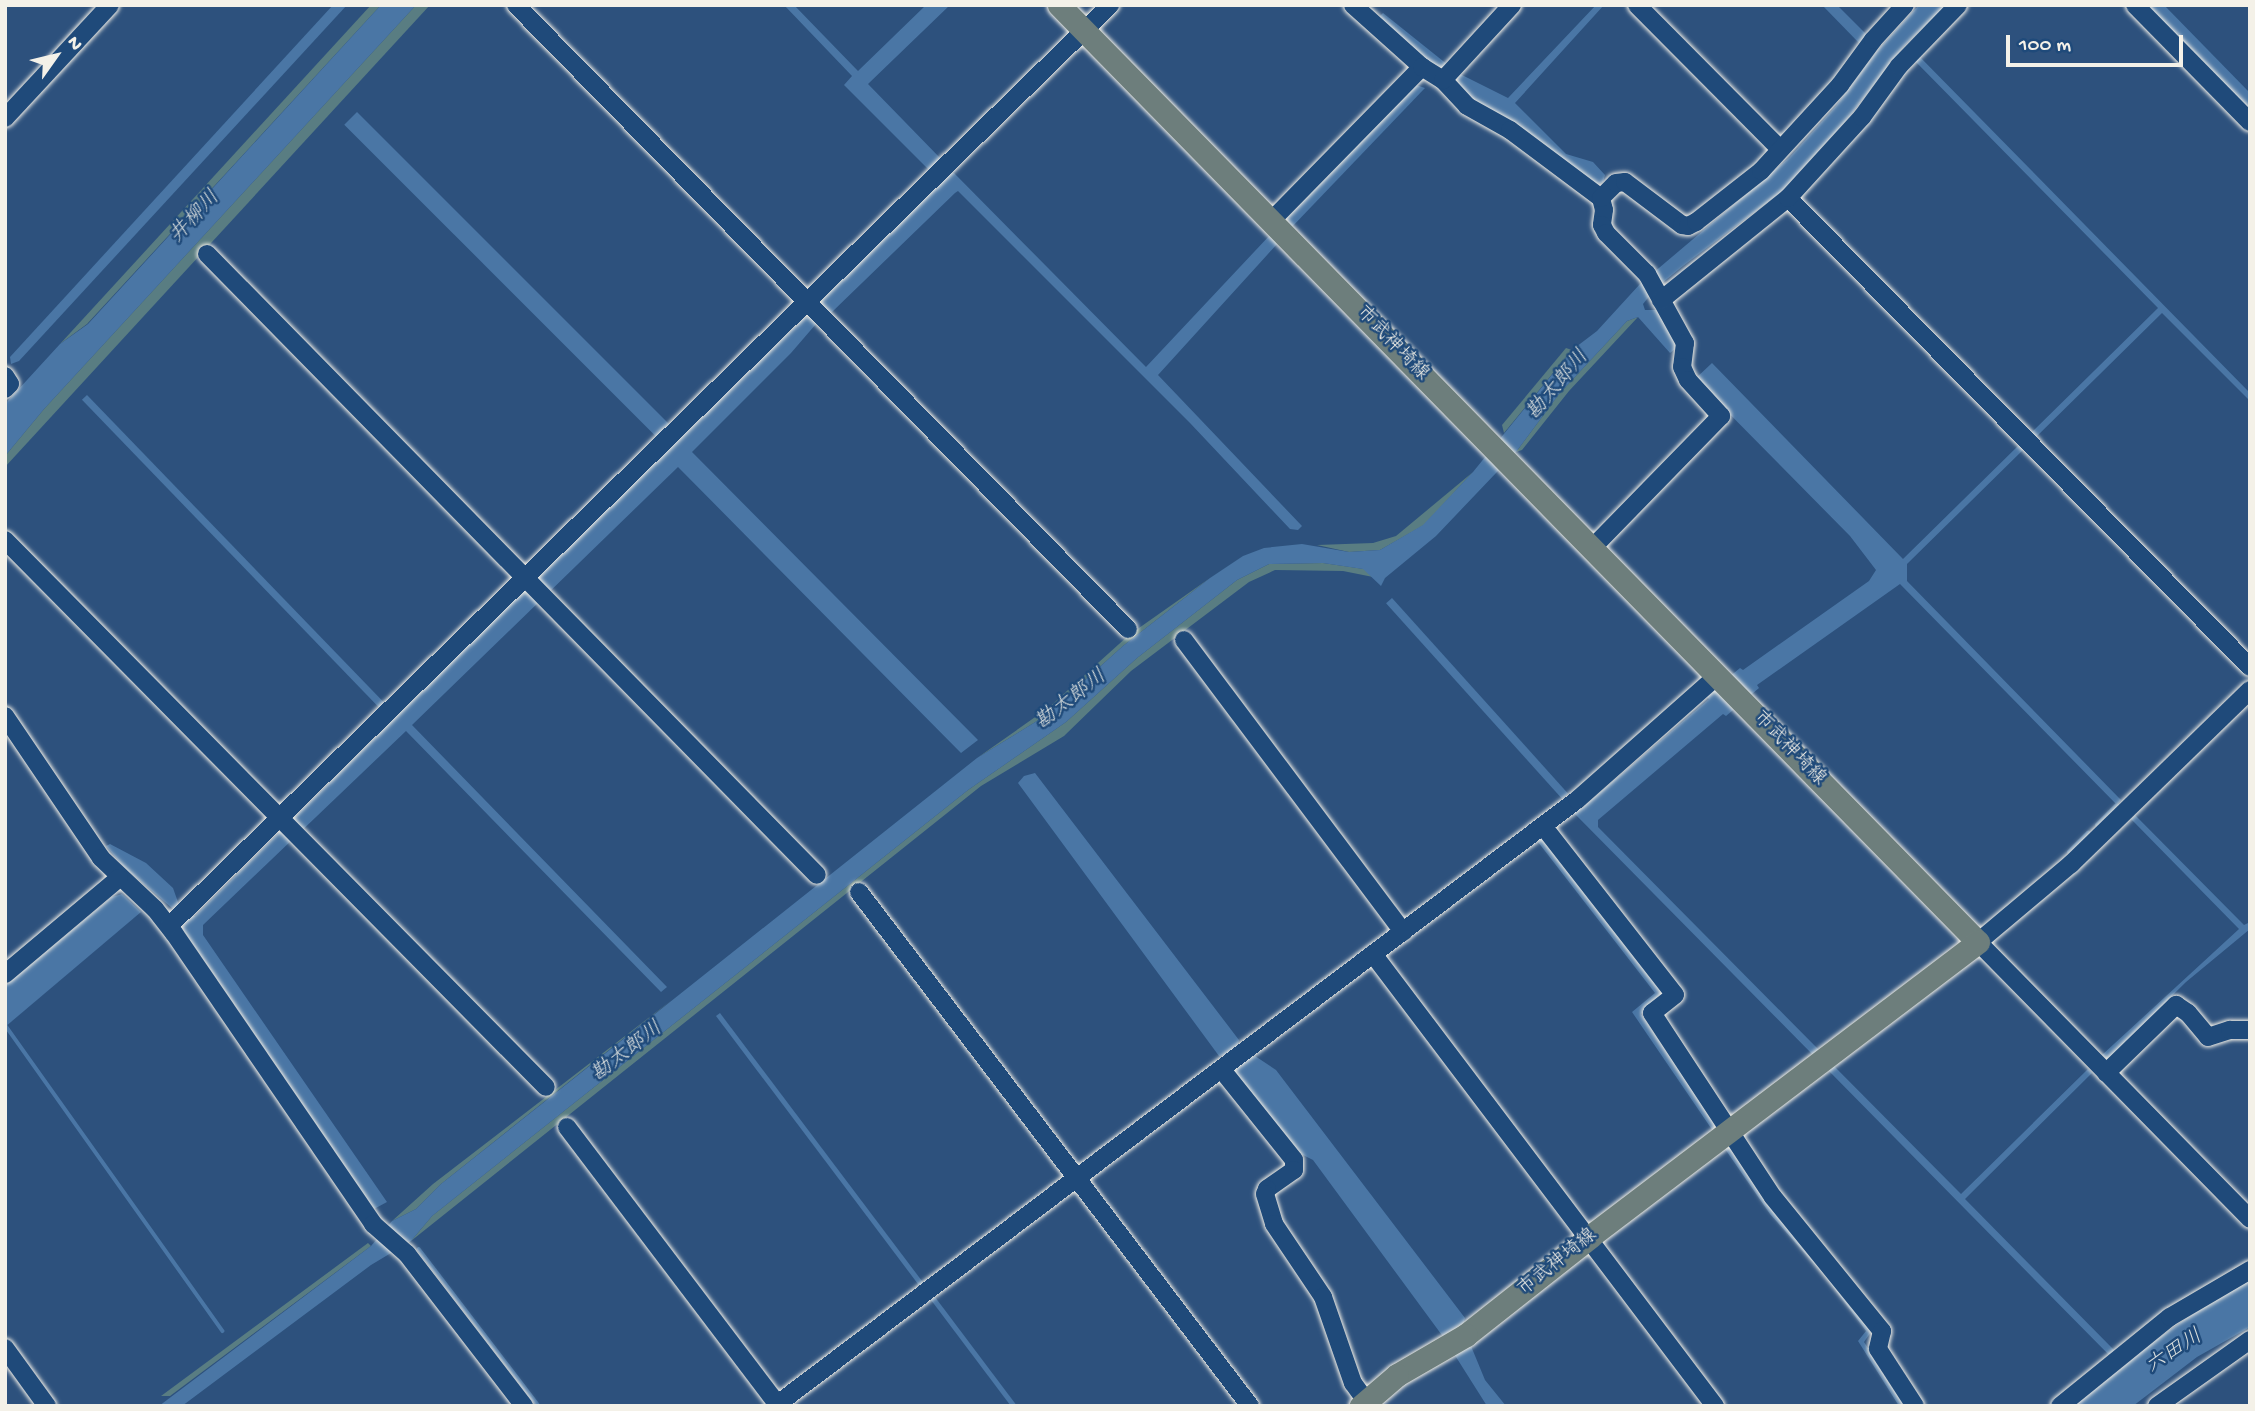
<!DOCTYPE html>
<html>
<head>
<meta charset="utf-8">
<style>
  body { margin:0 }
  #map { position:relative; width:2255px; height:1411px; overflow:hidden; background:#2d517d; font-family:"Gochi Hand","Klee One",sans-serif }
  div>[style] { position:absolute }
  .green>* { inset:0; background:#597d82 }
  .water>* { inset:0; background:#4a76a5; transform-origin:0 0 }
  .stream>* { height:3.5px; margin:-1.75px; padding:0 1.75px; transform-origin:1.75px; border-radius:1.75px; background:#4a76a5 }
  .roads { filter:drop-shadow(0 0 2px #f4f1e8) drop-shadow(0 0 2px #f4f1e8) }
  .minor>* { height:18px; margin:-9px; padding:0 9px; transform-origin:9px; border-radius:9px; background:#1f4a7a }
  .major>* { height:23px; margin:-11.5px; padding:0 11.5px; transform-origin:11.5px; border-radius:11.5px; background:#6d7e7c }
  span { translate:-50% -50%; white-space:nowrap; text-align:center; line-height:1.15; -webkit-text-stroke:5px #1f4a7a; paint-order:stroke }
  .street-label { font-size:19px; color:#f4f1e8 }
  .water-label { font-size:21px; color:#dadfde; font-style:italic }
  .frame { position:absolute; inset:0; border:7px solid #f4f1e8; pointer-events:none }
  .north { position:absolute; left:21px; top:21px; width:70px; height:70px; -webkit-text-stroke:5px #1f4a7a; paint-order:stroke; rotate:56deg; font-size:19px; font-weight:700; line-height:28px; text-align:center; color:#f4f1e8 }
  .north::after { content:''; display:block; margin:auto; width:24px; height:32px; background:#f4f1e8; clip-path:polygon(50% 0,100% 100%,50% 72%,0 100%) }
  .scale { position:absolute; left:2006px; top:35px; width:177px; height:32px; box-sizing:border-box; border:4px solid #f4f1e8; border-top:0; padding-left:9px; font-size:21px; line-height:24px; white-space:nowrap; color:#f4f1e8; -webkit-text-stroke:5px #1f4a7a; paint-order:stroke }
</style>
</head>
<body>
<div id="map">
  <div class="green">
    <i style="clip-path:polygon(371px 5px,381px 5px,87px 324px,60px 344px)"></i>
    <i style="clip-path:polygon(416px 5px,430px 5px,5px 467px,5px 456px,44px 409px)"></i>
    <i style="clip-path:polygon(1638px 317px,1569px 391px,1522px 450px,1516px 452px,1559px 394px,1627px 321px)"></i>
    <i style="clip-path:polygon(1566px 348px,1572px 350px,1504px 433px,1502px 425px)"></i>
    <i style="clip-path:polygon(1473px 472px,1424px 525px,1380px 550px,1349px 552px,1317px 545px,1373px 543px,1396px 536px)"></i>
    <i style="clip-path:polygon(1323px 563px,1364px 569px,1373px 577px,1343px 571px,1275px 570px,1249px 582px,1131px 671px,1064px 736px,981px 786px,411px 1241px,432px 1216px,968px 790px,1066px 722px,1137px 658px,1237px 580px,1269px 564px)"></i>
    <i style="clip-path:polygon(1210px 578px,1123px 646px,1045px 716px,977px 758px,1048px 708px,1129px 635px)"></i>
    <i style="clip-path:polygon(673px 999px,441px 1184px,416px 1209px,392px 1221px,433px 1184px)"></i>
    <i style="clip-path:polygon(368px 1243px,371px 1246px,170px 1396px,161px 1396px)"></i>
  </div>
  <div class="water">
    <i style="clip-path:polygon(333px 5px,347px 5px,19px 361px,11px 364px,10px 357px)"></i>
    <i style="clip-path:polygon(381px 5px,416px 5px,44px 409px,5px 456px,5px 404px,60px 344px,88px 324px)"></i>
    <i style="clip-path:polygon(784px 5px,794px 5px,858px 71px,926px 5px,950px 5px,868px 84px,942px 160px,931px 172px,844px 85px,852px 76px)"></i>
    <i style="clip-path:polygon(1596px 5px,1604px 5px,1515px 103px,1566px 154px,1593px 162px,1605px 175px,1603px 182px,1595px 185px,1467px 99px,1455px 77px,1445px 68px,1428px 64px,1379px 17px,1383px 13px,1458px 73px,1508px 98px)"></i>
    <i style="clip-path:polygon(1822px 5px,1837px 5px,1867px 35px,1860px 44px)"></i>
    <i style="clip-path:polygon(1919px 5px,1946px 5px,1904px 46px,1845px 122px,1781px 192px,1683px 266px,1656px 288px,1643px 304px,1645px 310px,1659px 310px,1677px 343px,1675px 349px,1670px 353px,1638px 317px,1627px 321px,1559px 394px,1516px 452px,1436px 536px,1385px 578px,1381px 586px,1363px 569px,1323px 563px,1269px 564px,1237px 580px,1137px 658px,1066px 722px,968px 790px,432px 1216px,411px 1241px,371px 1265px,182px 1406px,159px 1406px,371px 1246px,392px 1221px,416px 1209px,441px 1184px,977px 758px,1045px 716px,1123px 646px,1210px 578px,1243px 556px,1264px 548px,1302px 544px,1349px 552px,1380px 550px,1423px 525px,1473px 472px,1572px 350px,1597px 331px,1640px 284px,1789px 158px,1836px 106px,1877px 51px)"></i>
    <i style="clip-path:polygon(2145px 5px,2164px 5px,2250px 93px,2250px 112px)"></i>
    <i style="clip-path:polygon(1918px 55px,2250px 393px,2250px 401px,2162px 313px,2034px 439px,2029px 435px,2158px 308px,1914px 60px)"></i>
    <i style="clip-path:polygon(1416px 85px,1425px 88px,1290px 229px,1283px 222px)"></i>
    <i style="left:357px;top:112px;width:443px;height:18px;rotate:45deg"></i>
    <i style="clip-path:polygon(950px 173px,954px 173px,1146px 367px,1270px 235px,1278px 243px,1158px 375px,1302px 526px,1298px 530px,1290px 529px,1190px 423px,958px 191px,955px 193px,832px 312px,816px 324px,791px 353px,692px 452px,978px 740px,961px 753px,678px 467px,412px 725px,667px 987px,661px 992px,406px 731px,203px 925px,203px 935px,387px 1202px,374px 1209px,182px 928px,186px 920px,124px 867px,106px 846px,110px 844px,146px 863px,173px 888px,179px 905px,189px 916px,195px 916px,523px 591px,528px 591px,538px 582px,538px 576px,804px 318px,810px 317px,821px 306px,822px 300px)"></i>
    <i style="clip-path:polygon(1712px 363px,1903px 559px,2021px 443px,2025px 448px,1907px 564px,1907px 581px,2121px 800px,2117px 805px,1900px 584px,1757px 685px,1759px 688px,1726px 716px,1723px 714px,1598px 820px,1598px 827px,1821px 1052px,1814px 1056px,1573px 812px,1578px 807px,1581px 809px,1709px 699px,1706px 696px,1740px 668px,1743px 670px,1869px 581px,1876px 570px,1850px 536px,1695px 379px)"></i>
    <i style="left:87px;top:395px;width:431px;height:7px;rotate:46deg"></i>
    <i style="left:1392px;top:598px;width:263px;height:8px;rotate:48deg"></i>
    <i style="clip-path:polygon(1035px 773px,1239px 1040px,1237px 1048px,1246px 1059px,1255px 1056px,1276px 1070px,1465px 1318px,1461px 1332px,1465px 1341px,1471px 1346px,1485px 1380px,1506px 1406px,1487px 1406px,1444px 1338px,1313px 1160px,1301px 1154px,1234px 1072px,1239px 1065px,1230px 1054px,1219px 1056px,1018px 783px,1024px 776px)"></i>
    <i style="clip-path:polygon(2135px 815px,2244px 925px,2250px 922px,2250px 929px,2186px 982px,2107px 1060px,2102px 1055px,2239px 929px,2131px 819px)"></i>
    <i style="clip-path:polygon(1544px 837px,1666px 994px,1641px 1014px,1720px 1131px,1715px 1134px,1632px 1012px,1655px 993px,1538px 842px)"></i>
    <i style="clip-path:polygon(122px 894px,141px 912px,5px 1027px,5px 986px,112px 897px)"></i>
    <i style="left:720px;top:1013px;width:339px;height:5px;rotate:53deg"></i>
    <i style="clip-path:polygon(1831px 1063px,1961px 1194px,2088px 1069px,2092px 1073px,1965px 1199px,2115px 1351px,2110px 1356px,1825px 1067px)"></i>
    <i style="clip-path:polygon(1727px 1142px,1871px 1332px,1864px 1342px,1905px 1406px,1899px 1406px,1858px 1341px,1866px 1331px,1825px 1276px,1770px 1214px,1723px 1146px)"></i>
    <i style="clip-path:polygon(2250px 1280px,2250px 1327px,2197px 1357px,2133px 1406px,2073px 1406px,2121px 1365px,2187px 1318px)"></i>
    <i style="left:935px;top:1297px;width:137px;height:5px;rotate:53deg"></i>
  </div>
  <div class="stream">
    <i style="left:2097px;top:825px;width:28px;rotate:-45deg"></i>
    <i style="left:2069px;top:852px;width:27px;rotate:-45deg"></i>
    <i style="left:6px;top:1026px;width:374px;rotate:54.6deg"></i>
    <i style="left:419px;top:1249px;width:198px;rotate:52.6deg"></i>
  </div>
  <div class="roads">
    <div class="minor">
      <i style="left:516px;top:5px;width:874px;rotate:45.56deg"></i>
      <i style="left:1353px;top:5px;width:93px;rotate:41.9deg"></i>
      <i style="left:1637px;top:5px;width:203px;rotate:45.2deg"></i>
      <i style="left:2135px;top:5px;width:164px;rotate:45.5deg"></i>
      <i style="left:1443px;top:80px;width:35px;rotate:47deg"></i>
      <i style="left:1467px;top:106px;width:49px;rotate:29.2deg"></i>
      <i style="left:1510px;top:130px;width:114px;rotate:36.8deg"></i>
      <i style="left:1601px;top:198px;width:12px;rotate:76deg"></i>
      <i style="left:1604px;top:210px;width:15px;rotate:98deg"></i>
      <i style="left:1602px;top:225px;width:9px;rotate:63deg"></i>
      <i style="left:1606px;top:233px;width:58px;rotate:45deg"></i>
      <i style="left:1647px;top:274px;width:79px;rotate:61.2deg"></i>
      <i style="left:1685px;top:343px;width:24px;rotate:97deg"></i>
      <i style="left:1682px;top:367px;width:14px;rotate:65deg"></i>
      <i style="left:1688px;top:380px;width:49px;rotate:47.5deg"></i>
      <i style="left:1721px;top:416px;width:185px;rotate:134.3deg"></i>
      <i style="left:5px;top:118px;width:154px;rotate:-47.1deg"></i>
      <i style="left:1601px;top:198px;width:21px;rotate:-45deg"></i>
      <i style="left:1616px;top:183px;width:9px;rotate:-6deg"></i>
      <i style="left:1625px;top:182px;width:71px;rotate:37deg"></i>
      <i style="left:1682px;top:225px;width:6px;rotate:9deg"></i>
      <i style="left:1688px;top:226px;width:9px;rotate:-27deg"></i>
      <i style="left:1696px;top:222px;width:83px;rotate:-38.1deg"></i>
      <i style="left:1761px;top:171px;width:117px;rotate:-47.4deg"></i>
      <i style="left:1840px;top:85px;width:56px;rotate:-53.7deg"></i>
      <i style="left:1873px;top:40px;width:47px;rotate:-47.6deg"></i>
      <i style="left:1788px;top:198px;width:658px;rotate:45.43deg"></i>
      <i style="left:1271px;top:221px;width:216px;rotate:-45.6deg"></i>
      <i style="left:1422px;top:67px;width:25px;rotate:32deg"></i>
      <i style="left:1443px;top:80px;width:102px;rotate:-47.4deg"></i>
      <i style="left:207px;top:254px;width:870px;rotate:45.51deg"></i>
      <i style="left:1661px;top:300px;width:163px;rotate:-38.8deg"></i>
      <i style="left:1788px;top:198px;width:110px;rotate:-47.6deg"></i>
      <i style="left:1862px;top:117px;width:63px;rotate:-54deg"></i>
      <i style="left:1899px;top:66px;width:85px;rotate:-46deg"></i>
      <i style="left:5px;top:376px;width:9px;rotate:58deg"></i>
      <i style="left:10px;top:384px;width:7px;rotate:135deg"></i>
      <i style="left:5px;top:540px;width:769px;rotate:45.32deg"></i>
      <i style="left:1184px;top:640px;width:365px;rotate:53.1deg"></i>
      <i style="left:2250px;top:690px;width:250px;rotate:135.8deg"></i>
      <i style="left:2071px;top:864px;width:121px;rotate:140deg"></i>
      <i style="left:1978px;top:942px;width:388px;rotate:45.5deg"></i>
      <i style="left:5px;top:716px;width:171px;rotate:55.9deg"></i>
      <i style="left:101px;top:858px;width:74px;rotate:43.4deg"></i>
      <i style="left:155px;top:909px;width:31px;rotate:52deg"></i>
      <i style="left:174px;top:933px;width:353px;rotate:55.6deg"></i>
      <i style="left:373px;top:1224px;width:45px;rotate:41.4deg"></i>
      <i style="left:407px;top:1254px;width:192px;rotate:52.4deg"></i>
      <i style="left:1543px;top:826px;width:214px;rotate:52deg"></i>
      <i style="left:1675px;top:995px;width:29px;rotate:142deg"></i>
      <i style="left:1652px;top:1013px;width:220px;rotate:56.7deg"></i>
      <i style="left:1773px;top:1197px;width:173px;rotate:50.9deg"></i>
      <i style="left:1882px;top:1331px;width:18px;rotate:103deg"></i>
      <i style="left:1878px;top:1349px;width:68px;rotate:57deg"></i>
      <i style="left:859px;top:892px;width:646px;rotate:52.74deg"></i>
      <i style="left:169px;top:926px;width:1317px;rotate:-44.38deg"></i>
      <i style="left:1373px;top:954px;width:567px;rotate:52.89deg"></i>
      <i style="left:5px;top:974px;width:149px;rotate:-40.1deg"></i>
      <i style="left:1222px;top:1070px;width:115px;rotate:51.3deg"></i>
      <i style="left:1294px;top:1160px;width:10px;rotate:90deg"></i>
      <i style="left:1294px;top:1170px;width:33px;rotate:145deg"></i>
      <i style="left:1267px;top:1189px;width:5px;rotate:112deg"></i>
      <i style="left:1265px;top:1194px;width:31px;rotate:73deg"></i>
      <i style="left:1274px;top:1224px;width:88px;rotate:56.1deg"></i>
      <i style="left:1323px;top:1297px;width:91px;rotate:70.8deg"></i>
      <i style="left:1353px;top:1383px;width:22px;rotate:54deg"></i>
      <i style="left:2106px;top:1073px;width:98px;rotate:-44.2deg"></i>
      <i style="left:2176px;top:1005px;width:14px;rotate:34deg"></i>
      <i style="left:2188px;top:1013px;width:31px;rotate:50deg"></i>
      <i style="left:2208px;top:1037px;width:23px;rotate:-18deg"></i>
      <i style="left:2230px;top:1030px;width:20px"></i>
      <i style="left:567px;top:1127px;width:350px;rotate:52.8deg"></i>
      <i style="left:5px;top:1348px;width:72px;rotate:54.1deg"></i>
      <i style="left:775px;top:1406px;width:1005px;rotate:-37.08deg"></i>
      <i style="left:1577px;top:800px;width:187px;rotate:-41.5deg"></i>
      <i style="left:2060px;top:1406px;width:141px;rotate:-39deg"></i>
      <i style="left:2170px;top:1317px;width:93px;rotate:-30.4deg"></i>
      <i style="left:2157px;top:1406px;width:114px;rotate:-35.4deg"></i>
    </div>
    <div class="major">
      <i style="left:1059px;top:5px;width:1312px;rotate:45.56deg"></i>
      <i style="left:1978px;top:942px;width:487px;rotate:142.8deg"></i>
      <i style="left:1590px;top:1237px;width:158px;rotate:141.7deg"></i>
      <i style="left:1466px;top:1335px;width:80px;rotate:149.9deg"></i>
      <i style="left:1397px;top:1375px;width:48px;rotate:139.3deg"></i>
    </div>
  </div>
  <div class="street-label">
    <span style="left:1392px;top:344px;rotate:46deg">市武神埼線</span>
    <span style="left:1789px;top:749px;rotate:46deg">市武神埼線</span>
    <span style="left:1558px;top:1263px;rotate:-39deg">市武神埼線</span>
  </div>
  <div class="water-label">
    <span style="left:196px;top:218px;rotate:-47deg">井柳川</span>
    <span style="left:1559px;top:386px;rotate:-50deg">勘太郎川</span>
    <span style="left:1072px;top:701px;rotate:-38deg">勘太郎川</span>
    <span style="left:628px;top:1053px;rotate:-38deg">勘太郎川</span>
    <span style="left:2175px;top:1353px;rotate:-33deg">六田川</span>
  </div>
  <div class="frame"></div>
  <div class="north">N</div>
  <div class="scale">100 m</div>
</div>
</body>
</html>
